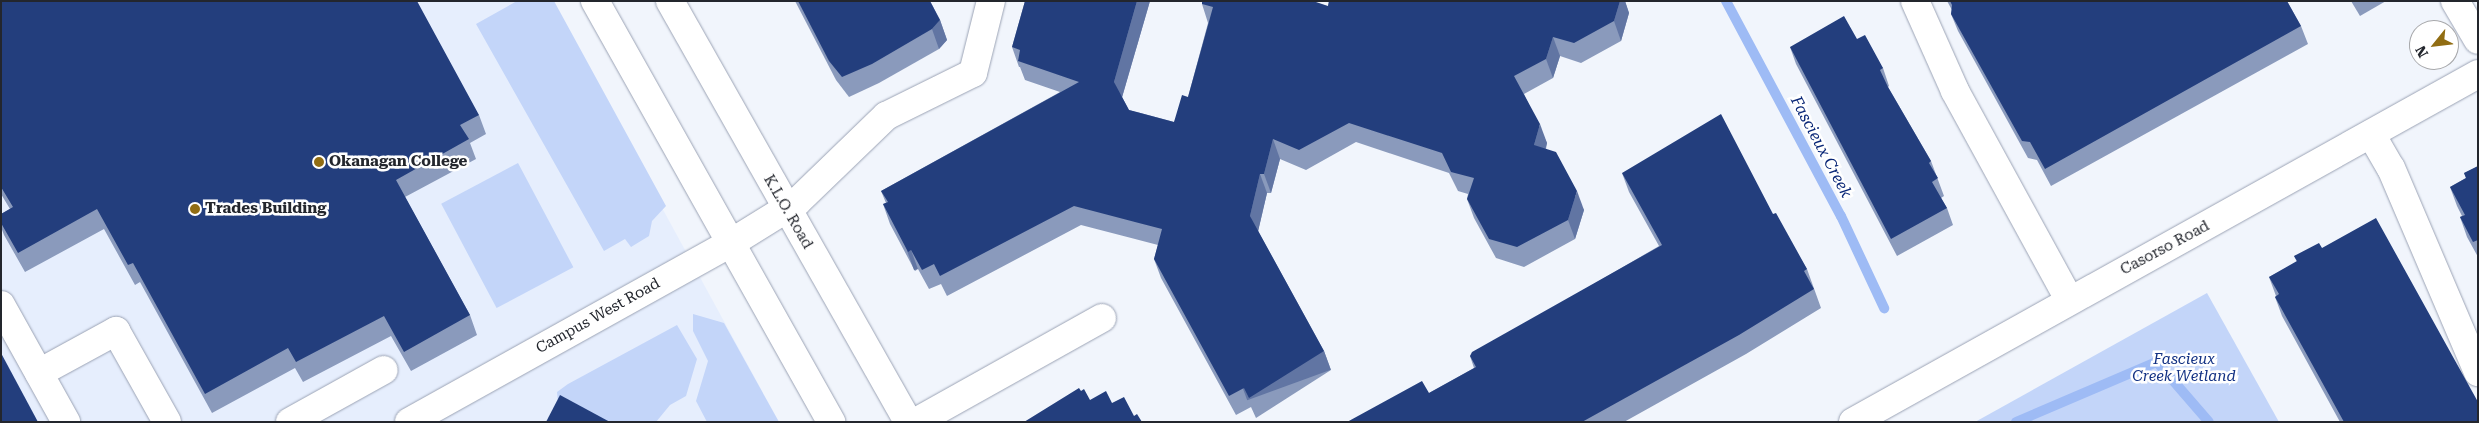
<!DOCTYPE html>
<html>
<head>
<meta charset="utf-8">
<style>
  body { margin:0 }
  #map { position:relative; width:2479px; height:423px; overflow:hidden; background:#f1f5fc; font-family:"Roboto Serif",serif }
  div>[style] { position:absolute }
  .built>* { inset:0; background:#e6eefd }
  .green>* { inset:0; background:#c3d5f9; transform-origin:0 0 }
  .stream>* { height:10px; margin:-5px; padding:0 5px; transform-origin:5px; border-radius:5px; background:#9ebbf5 }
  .roads { filter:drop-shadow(0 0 1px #9ba3b5) drop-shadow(0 0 1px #9ba3b5) }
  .minor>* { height:28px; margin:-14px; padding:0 14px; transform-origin:14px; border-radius:14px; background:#fff }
  .major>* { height:28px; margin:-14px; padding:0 14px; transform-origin:14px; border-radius:14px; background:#fff }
  .wall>* { inset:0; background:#8a9abc }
  .shaded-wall>* { inset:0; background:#6175a3; transform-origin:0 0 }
  .building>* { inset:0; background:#233e7d }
  .dots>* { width:14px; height:14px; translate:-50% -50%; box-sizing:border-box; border:2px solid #fff; border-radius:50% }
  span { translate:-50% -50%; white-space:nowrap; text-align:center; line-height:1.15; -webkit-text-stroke:5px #fff; paint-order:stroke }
  .poi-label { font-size:15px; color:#23262d; font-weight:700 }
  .left { translate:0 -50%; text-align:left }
  .street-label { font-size:15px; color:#23262d }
  .park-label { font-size:15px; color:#123183; font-style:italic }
  .water-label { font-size:16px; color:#0a2777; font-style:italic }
  .frame { position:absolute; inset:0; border:2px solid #23262d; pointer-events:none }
  .north { position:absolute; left:2409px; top:20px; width:50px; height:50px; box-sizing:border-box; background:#fff; border:1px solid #a7a8ab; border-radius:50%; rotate:241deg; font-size:14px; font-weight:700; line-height:20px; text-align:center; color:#23262d }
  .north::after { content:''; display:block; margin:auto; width:18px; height:22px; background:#916d13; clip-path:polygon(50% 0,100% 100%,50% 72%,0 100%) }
</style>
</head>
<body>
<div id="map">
  <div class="built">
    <i style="clip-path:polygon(1px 1px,549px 1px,779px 422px,1px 422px)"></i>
  </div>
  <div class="green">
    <i style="clip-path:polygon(517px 1px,554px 1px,666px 206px,652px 221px,649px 236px,631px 247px,625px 239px,604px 251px,476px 24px)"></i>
    <i style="left:518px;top:163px;width:118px;height:87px;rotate:62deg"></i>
    <i style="clip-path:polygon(2207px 293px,2279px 422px,1975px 422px)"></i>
    <i style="clip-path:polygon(693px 314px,724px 323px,779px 422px,707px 422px,696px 401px,708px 361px,693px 331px)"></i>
    <i style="clip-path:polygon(677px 325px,697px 359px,686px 396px,670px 405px,656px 422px,593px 422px,558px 403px,557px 392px,568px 384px)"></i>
  </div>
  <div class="stream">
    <i style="left:1726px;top:1px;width:244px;rotate:61.9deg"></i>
    <i style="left:1841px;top:216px;width:102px;rotate:64.9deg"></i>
    <i style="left:2016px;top:422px;width:153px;rotate:-23.1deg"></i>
    <i style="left:2157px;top:362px;width:79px;rotate:49.1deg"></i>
  </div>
  <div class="roads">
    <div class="minor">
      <i style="left:1915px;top:1px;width:98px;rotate:66deg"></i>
      <i style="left:1955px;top:91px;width:237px;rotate:61.3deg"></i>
      <i style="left:2455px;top:1px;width:45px;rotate:59.5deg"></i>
      <i style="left:2371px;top:134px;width:39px;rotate:60deg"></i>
      <i style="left:2391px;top:168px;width:222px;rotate:66.9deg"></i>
      <i style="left:1px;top:305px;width:134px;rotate:60.9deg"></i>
      <i style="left:39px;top:373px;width:88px;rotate:-28.6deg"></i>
      <i style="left:116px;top:331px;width:104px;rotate:60.7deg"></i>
      <i style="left:290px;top:422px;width:107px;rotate:-29deg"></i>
      <i style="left:409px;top:422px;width:368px;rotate:-29.1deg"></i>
      <i style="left:731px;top:243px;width:78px;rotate:-31.8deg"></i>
      <i style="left:797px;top:202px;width:124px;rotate:-44deg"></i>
      <i style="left:886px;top:116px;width:97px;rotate:-26.3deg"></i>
      <i style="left:973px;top:73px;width:74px;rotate:-76deg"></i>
      <i style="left:916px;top:422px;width:213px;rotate:-29.2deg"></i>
      <i style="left:1853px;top:422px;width:715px;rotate:-29.11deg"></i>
    </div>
    <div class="major">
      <i style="left:595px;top:1px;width:483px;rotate:60.7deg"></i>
      <i style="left:670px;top:1px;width:484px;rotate:60.5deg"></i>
    </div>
  </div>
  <div class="wall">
    <i style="clip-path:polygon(1px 1px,479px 115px,486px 134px,470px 143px,476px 159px,405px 197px,470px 315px,477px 335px,411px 371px,391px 336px,303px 382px,295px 368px,212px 413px,140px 282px,135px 285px,104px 229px,25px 272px,4px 235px,1px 227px,1px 214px,10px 209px,1px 194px)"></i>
    <i style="clip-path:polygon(795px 1px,930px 1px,940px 20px,947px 40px,939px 49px,879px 83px,849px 97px,836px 80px)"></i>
    <i style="clip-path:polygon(1025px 1px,1150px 1px,1122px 97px,1129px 110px,1174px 122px,1188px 97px,1208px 23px,1202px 4px,1328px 6px,1329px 1px,1625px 1px,1629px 13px,1621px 41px,1581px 63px,1560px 56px,1553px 78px,1524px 94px,1547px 143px,1546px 149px,1584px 210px,1575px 239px,1524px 267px,1496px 258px,1474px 218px,1467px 199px,1468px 194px,1458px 191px,1449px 173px,1356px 142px,1306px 170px,1280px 159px,1271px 193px,1267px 193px,1258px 231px,1324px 351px,1331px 370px,1256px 418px,1251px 407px,1236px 415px,1161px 278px,1154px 259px,1158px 245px,1081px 225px,947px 296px,941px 284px,929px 289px,918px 269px,915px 271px,890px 224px,883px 204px,886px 203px,881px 191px,1060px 92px,1025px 80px,1020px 67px,1019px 67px,1012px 47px)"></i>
    <i style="clip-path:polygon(1947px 1px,2287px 1px,2301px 26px,2308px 44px,2051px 186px,2037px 160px,2028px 158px,1958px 31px,1951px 14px,1952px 10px)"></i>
    <i style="clip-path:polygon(2351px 1px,2386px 1px,2360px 16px)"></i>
    <i style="clip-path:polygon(1857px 39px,1883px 68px,1889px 86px,1888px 87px,1931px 161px,1944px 196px,1941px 198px,1947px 208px,1953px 225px,1897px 256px,1796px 64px,1790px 47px)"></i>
    <i style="clip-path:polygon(2478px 166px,2478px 257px,2467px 237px,2460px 217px,2462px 216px,2457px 206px,2450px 187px,2466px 178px,2464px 173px)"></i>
    <i style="clip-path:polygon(1622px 173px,1773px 214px,1807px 269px,1821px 308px,1746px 354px,1624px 422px,1347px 422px,1429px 393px,1474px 368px,1470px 356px,1659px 246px,1629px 192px)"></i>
    <i style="clip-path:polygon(2322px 248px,2478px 422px,2340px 422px,2282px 316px,2275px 297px,2276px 296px,2269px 277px,2297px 262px,2294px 256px)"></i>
  </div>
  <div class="shaded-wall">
    <i style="clip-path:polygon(1137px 1px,1150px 1px,1121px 101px,1114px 82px)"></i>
    <i style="clip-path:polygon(1620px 1px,1625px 1px,1629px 13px,1621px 41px,1614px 21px)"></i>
    <i style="clip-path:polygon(940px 20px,947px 40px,939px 49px,932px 29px)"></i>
    <i style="clip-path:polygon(1553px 37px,1560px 56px,1553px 78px,1546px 59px)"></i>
    <i style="clip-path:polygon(1540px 124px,1547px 143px,1541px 165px,1534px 145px)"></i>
    <i style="clip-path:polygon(1273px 139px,1280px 159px,1271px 193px,1264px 174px)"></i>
    <i style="clip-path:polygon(1260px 174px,1267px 193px,1257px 236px,1250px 216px)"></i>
    <i style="clip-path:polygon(1577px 191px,1584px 210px,1575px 239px,1568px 220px)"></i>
    <i style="left:911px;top:250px;width:20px;height:4px;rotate:70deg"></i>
    <i style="left:1324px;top:351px;width:20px;height:89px;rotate:70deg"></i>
  </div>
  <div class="building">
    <i style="clip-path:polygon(1px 1px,417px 1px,479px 115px,460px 125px,469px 139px,396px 180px,470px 315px,404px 352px,384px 316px,296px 362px,288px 348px,205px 394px,133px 263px,128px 265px,97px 209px,18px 253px,1px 223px,1px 214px,13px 207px,1px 187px)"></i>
    <i style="clip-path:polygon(798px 1px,930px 1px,940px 20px,932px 29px,872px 64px,842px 77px,829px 61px)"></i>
    <i style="clip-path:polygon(1025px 1px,1137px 1px,1114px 82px,1129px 110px,1174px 122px,1182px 95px,1188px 97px,1213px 7px,1202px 4px,1202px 1px,1313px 1px,1328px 6px,1329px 1px,1620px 1px,1614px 21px,1574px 43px,1553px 37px,1546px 59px,1514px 76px,1540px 124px,1534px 145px,1556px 152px,1577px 191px,1568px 220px,1517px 247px,1489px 239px,1467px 199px,1474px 178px,1451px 172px,1442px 153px,1349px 123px,1299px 150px,1273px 139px,1264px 174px,1260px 174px,1250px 216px,1324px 351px,1249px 398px,1244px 388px,1229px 396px,1154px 259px,1162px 229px,1074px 206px,940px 276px,934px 264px,922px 270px,911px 250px,908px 252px,883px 204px,888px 202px,881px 191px,1079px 82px,1018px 61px,1020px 50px,1012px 47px)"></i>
    <i style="clip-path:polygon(1950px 1px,2287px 1px,2301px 26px,2045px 169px,2030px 142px,2022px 141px,1951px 14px,1952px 5px)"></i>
    <i style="clip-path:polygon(1844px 16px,1857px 39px,1865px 35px,1883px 68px,1880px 70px,1888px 87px,1931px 161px,1929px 163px,1938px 178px,1932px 182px,1947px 208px,1891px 239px,1790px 47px)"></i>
    <i style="clip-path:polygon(1721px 114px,1773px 214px,1776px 213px,1807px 269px,1804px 271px,1814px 289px,1739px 335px,1582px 422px,1347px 422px,1422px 381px,1429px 393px,1476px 367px,1470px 356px,1472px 352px,1662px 245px,1622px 173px)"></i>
    <i style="clip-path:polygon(2478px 166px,2478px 240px,2473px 242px,2460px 217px,2465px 215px,2450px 187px,2466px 178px,2464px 173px)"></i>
    <i style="clip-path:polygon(2376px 218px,2478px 402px,2478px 422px,2344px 422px,2275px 297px,2279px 294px,2269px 277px,2297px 261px,2294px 256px,2319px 243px,2322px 248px)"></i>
    <i style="clip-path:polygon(1px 353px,38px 422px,1px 422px)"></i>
    <i style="clip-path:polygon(1079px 388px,1081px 391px,1084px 389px,1090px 400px,1106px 391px,1112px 403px,1124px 397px,1134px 416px,1137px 414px,1142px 422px,1024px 422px)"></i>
    <i style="clip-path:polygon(560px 395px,610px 422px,546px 422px)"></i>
  </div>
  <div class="dots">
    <i style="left:319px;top:162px;background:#916d13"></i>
    <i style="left:195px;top:209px;background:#916d13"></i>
  </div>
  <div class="poi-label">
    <span class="left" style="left:329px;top:162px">Okanagan College</span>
    <span class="left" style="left:205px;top:209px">Trades Building</span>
  </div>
  <div class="street-label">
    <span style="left:788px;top:212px;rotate:60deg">K.L.O. Road</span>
    <span style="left:2165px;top:248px;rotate:-28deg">Casorso Road</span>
    <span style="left:598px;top:316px;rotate:-29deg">Campus West Road</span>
  </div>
  <div class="park-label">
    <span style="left:2184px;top:368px">Fascieux<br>Creek Wetland</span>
  </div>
  <div class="water-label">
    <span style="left:1821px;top:147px;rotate:62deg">Fascieux Creek</span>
  </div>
  <div class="frame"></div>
  <div class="north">N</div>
</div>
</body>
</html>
